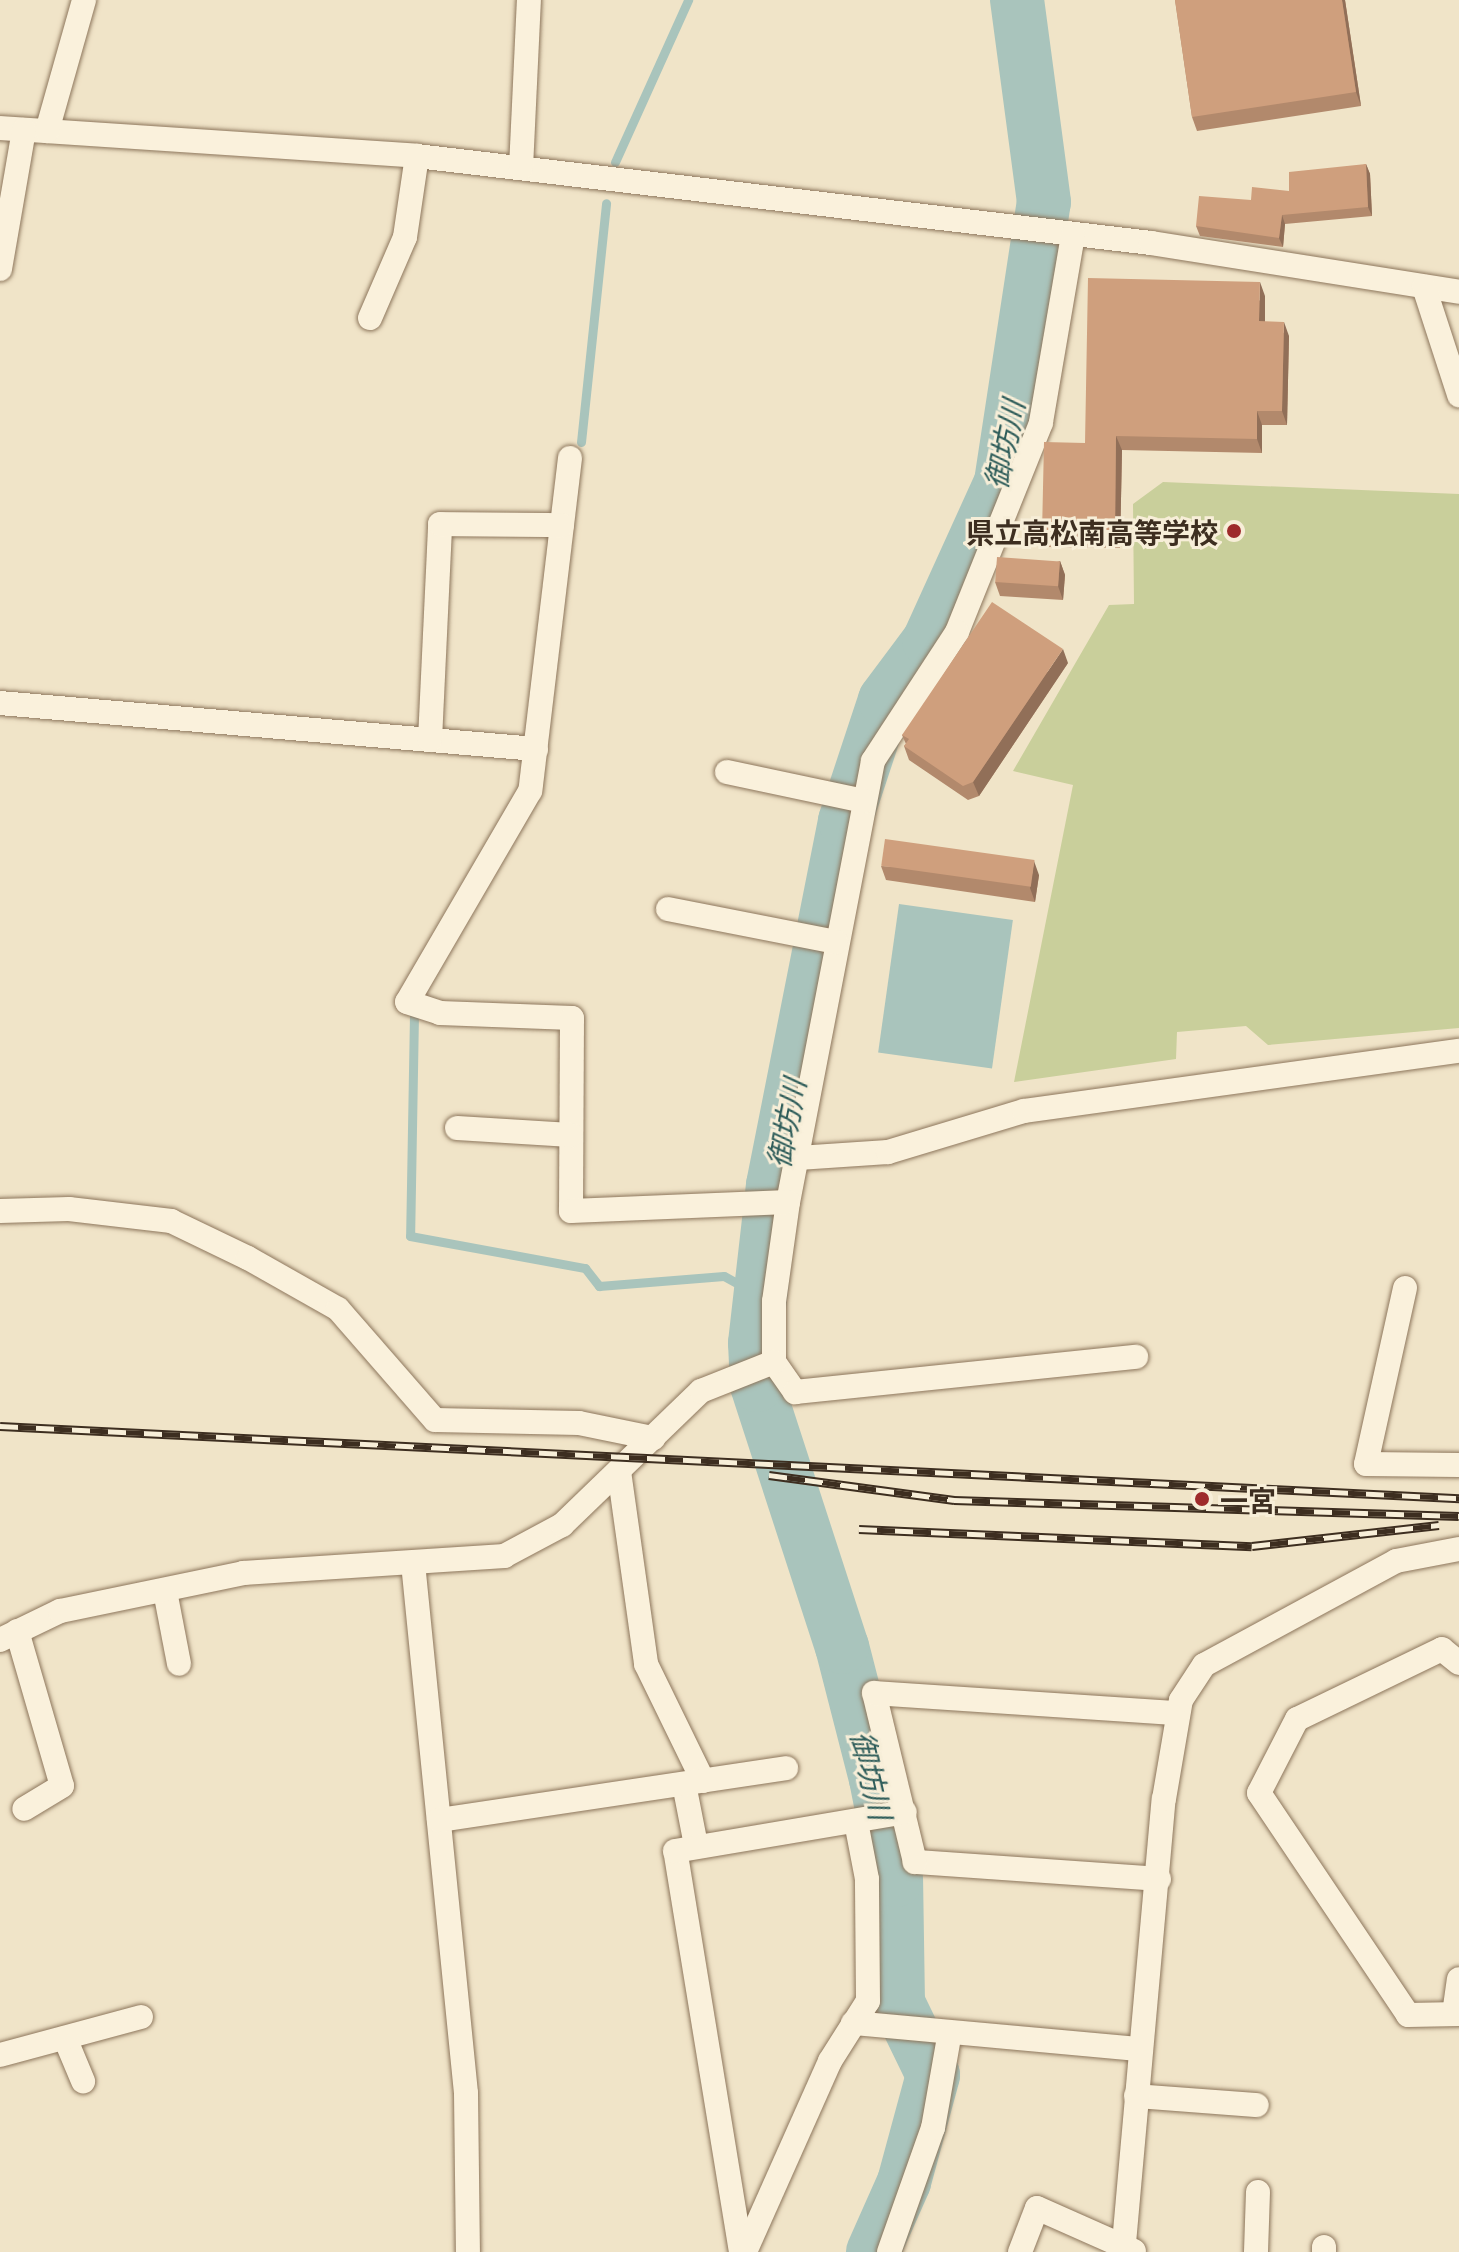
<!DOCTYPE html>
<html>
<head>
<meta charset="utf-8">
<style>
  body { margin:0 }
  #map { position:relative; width:1459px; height:2252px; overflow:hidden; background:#f0e4c8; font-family:Georgia,"Noto Sans JP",serif }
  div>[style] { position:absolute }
  .green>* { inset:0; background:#c9cf9b }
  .water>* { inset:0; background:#a9c4bc; transform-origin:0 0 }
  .stream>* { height:9px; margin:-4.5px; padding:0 4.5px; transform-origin:4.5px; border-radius:4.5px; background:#a9c4bc }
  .river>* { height:54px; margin:-27px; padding:0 27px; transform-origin:27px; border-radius:27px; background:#a9c4bc }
  .roads { filter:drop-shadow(0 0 2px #8d765c) drop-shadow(0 0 2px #8d765c) }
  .street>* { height:24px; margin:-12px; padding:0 12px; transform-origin:12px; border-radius:12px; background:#faf1dc }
  .rail>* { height:9px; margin-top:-4.5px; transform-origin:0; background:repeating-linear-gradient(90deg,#f7eed8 0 18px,#3d2e20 0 36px); box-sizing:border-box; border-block:2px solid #3d2e20 }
  .wall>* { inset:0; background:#b2896c }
  .shaded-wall>* { inset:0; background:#916f58 }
  .building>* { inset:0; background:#cf9f7d; transform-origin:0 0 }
  .dots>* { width:22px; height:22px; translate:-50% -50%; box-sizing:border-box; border:4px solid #f7eed8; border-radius:50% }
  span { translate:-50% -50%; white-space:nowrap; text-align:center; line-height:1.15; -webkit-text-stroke:6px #f7eed8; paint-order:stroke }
  .poi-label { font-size:28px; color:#3d2e20; font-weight:700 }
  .right { translate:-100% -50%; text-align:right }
  .left { translate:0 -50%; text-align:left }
  .water-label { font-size:30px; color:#2f5d5a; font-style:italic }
</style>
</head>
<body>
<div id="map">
  <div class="green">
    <i style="clip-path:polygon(1163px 482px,1459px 494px,1459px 1028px,1268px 1045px,1246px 1026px,1177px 1032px,1176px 1059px,1014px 1082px,1073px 785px,1013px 771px,1109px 605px,1134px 604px,1133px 504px)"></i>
  </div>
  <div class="water">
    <i style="left:899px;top:904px;width:115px;height:150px;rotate:8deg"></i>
  </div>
  <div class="stream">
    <i style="left:615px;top:162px;width:178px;rotate:-65.7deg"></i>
    <i style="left:581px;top:442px;width:240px;rotate:-84deg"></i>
    <i style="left:414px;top:1014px;width:222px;rotate:91deg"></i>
    <i style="left:410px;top:1236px;width:178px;rotate:10.4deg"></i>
    <i style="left:585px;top:1268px;width:23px;rotate:52deg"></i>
    <i style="left:599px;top:1286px;width:125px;rotate:-4.6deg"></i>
    <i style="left:724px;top:1276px;width:41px;rotate:29.1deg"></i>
  </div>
  <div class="river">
    <i style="left:873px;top:2252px;width:77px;rotate:-66.1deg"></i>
    <i style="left:904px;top:2182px;width:111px;rotate:-74.8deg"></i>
    <i style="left:933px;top:2075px;width:80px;rotate:-115.9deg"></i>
    <i style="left:898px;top:2003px;width:123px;rotate:-90.9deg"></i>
    <i style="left:896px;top:1880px;width:103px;rotate:-101.2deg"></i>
    <i style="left:876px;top:1779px;width:136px;rotate:-104.4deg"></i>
    <i style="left:842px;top:1647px;width:275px;rotate:-108deg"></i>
    <i style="left:757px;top:1385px;width:42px;rotate:-92.7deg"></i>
    <i style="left:755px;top:1343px;width:159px;rotate:-83.5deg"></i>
    <i style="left:773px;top:1185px;width:371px;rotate:-78.8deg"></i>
    <i style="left:845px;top:821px;width:127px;rotate:-71.7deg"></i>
    <i style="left:885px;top:700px;width:74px;rotate:-53.3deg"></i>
    <i style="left:929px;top:641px;width:175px;rotate:-65.6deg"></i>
    <i style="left:1001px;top:482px;width:283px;rotate:-81.3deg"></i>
    <i style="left:1044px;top:202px;width:204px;rotate:-97.6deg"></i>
  </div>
  <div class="roads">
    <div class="street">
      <i style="left:0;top:128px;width:418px;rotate:3.8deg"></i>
      <i style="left:417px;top:156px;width:739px;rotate:6.76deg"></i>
      <i style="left:1151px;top:243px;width:312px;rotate:9deg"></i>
      <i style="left:47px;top:131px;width:136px;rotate:-74.2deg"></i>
      <i style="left:521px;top:168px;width:168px;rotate:-87.3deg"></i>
      <i style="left:1073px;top:235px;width:191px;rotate:99.7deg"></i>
      <i style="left:1041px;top:423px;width:225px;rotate:111.9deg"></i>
      <i style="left:957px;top:632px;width:154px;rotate:123.1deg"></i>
      <i style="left:873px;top:761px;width:449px;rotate:100.9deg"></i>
      <i style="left:788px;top:1202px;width:100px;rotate:98deg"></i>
      <i style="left:774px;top:1301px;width:61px;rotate:90deg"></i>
      <i style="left:774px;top:1362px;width:37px;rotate:55deg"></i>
      <i style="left:795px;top:1392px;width:343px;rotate:-5.9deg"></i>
      <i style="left:0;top:269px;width:141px;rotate:-80.2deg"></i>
      <i style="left:1424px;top:287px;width:114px;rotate:72deg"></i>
      <i style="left:370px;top:318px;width:88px;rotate:-66.6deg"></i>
      <i style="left:405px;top:237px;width:82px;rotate:-81.6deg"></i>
      <i style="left:570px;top:458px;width:335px;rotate:96.8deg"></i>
      <i style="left:530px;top:791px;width:244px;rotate:120.2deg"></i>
      <i style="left:407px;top:1002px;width:35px;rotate:18deg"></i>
      <i style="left:440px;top:1013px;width:132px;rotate:2.2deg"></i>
      <i style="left:572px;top:1018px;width:193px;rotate:90.3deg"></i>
      <i style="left:571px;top:1211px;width:217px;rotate:-2.4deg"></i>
      <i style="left:0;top:703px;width:538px;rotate:4.91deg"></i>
      <i style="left:430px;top:740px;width:216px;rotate:-87.3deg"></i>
      <i style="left:440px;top:524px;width:122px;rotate:0.5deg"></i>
      <i style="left:727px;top:772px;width:140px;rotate:12deg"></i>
      <i style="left:668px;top:909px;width:171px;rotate:11.1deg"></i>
      <i style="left:457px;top:1128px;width:114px;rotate:3.5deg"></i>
      <i style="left:798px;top:1158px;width:90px;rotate:-3.8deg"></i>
      <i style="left:888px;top:1152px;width:142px;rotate:-16.8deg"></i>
      <i style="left:1024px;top:1111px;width:439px;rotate:-7.9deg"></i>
      <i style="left:0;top:1211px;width:69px;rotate:-1.7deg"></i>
      <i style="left:69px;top:1209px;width:103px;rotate:6.7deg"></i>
      <i style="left:171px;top:1221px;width:85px;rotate:25.7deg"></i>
      <i style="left:248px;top:1258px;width:103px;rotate:29.5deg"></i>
      <i style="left:338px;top:1309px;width:147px;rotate:48.9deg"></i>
      <i style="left:435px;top:1420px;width:144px;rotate:1.2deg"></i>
      <i style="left:579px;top:1423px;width:76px;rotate:11.5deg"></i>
      <i style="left:1405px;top:1288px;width:180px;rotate:102.5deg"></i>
      <i style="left:1366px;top:1464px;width:93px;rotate:0.6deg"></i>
      <i style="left:619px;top:1471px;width:195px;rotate:82deg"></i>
      <i style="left:646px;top:1664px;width:130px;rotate:64deg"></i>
      <i style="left:413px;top:1563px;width:533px;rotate:84.29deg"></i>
      <i style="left:466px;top:2093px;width:159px;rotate:89.3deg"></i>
      <i style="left:165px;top:1591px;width:74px;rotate:79.1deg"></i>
      <i style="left:17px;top:1631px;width:161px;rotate:73.8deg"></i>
      <i style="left:62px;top:1786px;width:44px;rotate:148.8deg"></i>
      <i style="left:0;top:1640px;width:67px;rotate:-25.8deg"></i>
      <i style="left:60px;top:1611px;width:187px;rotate:-11.7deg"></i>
      <i style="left:243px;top:1573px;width:262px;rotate:-3.7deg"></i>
      <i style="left:504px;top:1556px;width:66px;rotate:-28.1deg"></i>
      <i style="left:562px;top:1525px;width:193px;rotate:-44deg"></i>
      <i style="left:701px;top:1391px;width:79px;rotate:-21.7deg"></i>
      <i style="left:1459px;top:1663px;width:22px;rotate:-141deg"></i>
      <i style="left:1442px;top:1649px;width:161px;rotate:154.2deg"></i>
      <i style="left:1297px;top:1719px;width:83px;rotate:117.2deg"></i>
      <i style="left:1259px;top:1793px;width:267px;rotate:56.1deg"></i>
      <i style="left:1408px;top:2015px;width:51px;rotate:-1.1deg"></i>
      <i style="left:684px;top:1784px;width:62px;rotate:78.9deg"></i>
      <i style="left:439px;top:1820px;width:351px;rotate:-8.5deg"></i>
      <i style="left:1159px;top:1879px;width:245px;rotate:-176deg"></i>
      <i style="left:915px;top:1862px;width:174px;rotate:-103.6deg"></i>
      <i style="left:874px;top:1693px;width:304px;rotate:3.8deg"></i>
      <i style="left:1454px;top:2014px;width:35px;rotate:-82deg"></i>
      <i style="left:853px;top:2023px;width:288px;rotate:5.2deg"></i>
      <i style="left:65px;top:2038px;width:47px;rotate:67.3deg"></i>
      <i style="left:0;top:2055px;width:146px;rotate:-15.1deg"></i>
      <i style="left:1136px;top:2096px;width:121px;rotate:4.3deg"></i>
      <i style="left:1124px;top:2243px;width:446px;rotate:-84.9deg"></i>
      <i style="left:1164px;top:1799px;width:100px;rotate:-80.3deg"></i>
      <i style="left:1181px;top:1700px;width:42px;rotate:-56.7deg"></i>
      <i style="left:1204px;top:1665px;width:218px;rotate:-28.4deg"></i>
      <i style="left:1396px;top:1561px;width:64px;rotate:-10.8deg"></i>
      <i style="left:1324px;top:2247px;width:5px;rotate:90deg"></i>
      <i style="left:741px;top:2252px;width:406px;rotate:-99.3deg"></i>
      <i style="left:675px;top:1851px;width:233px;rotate:-9.6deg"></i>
      <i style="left:745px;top:2252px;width:209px;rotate:-66deg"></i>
      <i style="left:830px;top:2061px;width:71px;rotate:-57.7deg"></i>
      <i style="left:868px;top:2001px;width:122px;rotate:-90.5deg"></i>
      <i style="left:867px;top:1879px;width:58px;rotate:-100.9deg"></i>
      <i style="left:889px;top:2252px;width:132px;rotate:-70.5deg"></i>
      <i style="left:933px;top:2128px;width:92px;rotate:-80deg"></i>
      <i style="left:1020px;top:2252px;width:47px;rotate:-68.9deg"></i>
      <i style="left:1037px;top:2208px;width:106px;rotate:23.9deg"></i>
      <i style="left:1256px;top:2252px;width:60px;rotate:-88.1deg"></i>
    </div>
  </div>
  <div class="rail">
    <i style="left:0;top:1426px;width:1461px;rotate:2.83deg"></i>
    <i style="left:769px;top:1475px;width:187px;rotate:7.7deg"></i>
    <i style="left:954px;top:1500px;width:505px;rotate:1.81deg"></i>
    <i style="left:859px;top:1529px;width:393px;rotate:2.5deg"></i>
    <i style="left:1252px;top:1546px;width:188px;rotate:-6.4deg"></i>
  </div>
  <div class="wall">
    <i style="clip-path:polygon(1175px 0,1345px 0,1361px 106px,1197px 131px,1192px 117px)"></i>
    <i style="clip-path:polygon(1366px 164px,1370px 174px,1372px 216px,1285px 224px,1283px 247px,1200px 236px,1196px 226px,1251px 200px,1289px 191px)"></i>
    <i style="clip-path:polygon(1265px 296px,1265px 322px,1289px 336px,1287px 425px,1262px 425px,1262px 453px,1122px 450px,1120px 548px,1047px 547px,1042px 533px,1085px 443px)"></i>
    <i style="clip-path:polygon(1060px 561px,1065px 575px,1063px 600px,1000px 596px,995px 582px)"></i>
    <i style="clip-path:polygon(1068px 663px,979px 796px,968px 800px,909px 760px,904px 746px,906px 744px,902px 735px)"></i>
    <i style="clip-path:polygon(881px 866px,1039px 875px,1035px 902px,886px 880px)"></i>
  </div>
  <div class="shaded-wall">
    <i style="clip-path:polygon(1342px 0,1345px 0,1361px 106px,1356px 92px)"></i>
    <i style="clip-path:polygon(1366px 164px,1370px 174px,1372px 216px,1368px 207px)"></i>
    <i style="clip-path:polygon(1282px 215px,1285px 224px,1283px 247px,1279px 238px)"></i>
    <i style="clip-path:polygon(1260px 282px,1265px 296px,1265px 335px,1259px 321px)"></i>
    <i style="clip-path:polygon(1284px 322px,1289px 336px,1287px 425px,1282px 411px)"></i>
    <i style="clip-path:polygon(1257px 411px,1262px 425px,1262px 453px,1257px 439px)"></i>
    <i style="clip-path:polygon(1116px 436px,1122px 450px,1120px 548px,1115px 534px)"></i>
    <i style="clip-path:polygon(1060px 561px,1065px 575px,1063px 600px,1058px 586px)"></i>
    <i style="clip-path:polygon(1063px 649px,1068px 663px,979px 796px,973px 782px)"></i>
    <i style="clip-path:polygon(1034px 861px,1039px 875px,1035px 902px,1030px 888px)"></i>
  </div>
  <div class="building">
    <i style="clip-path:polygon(1175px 0,1342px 0,1356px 92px,1192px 117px)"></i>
    <i style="clip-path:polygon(1366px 164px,1368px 207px,1282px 215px,1279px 238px,1196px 226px,1199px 196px,1251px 200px,1252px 187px,1289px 191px,1289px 172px)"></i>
    <i style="clip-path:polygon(1088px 278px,1260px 282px,1259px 321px,1284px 322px,1282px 411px,1257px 411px,1257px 439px,1116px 436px,1115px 534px,1042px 533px,1044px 442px,1085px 443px)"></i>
    <i style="left:997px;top:557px;width:63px;height:25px;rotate:4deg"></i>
    <i style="clip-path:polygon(992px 602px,1063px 649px,973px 782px,963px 786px,904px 746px,909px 739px,902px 735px)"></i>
    <i style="left:885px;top:839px;width:151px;height:27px;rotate:8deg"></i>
  </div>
  <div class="dots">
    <i style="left:1234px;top:531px;background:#9e2a2b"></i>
    <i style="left:1202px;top:1499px;background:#9e2a2b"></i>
  </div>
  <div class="poi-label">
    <span class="right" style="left:1218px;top:531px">県立高松南高等学校</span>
    <span class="left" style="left:1220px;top:1499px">一宮</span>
  </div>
  <div class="water-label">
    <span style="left:1003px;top:444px;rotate:-78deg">御坊川</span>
    <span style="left:785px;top:1123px;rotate:-79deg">御坊川</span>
    <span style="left:873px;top:1775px;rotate:77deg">御坊川</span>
  </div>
</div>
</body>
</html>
